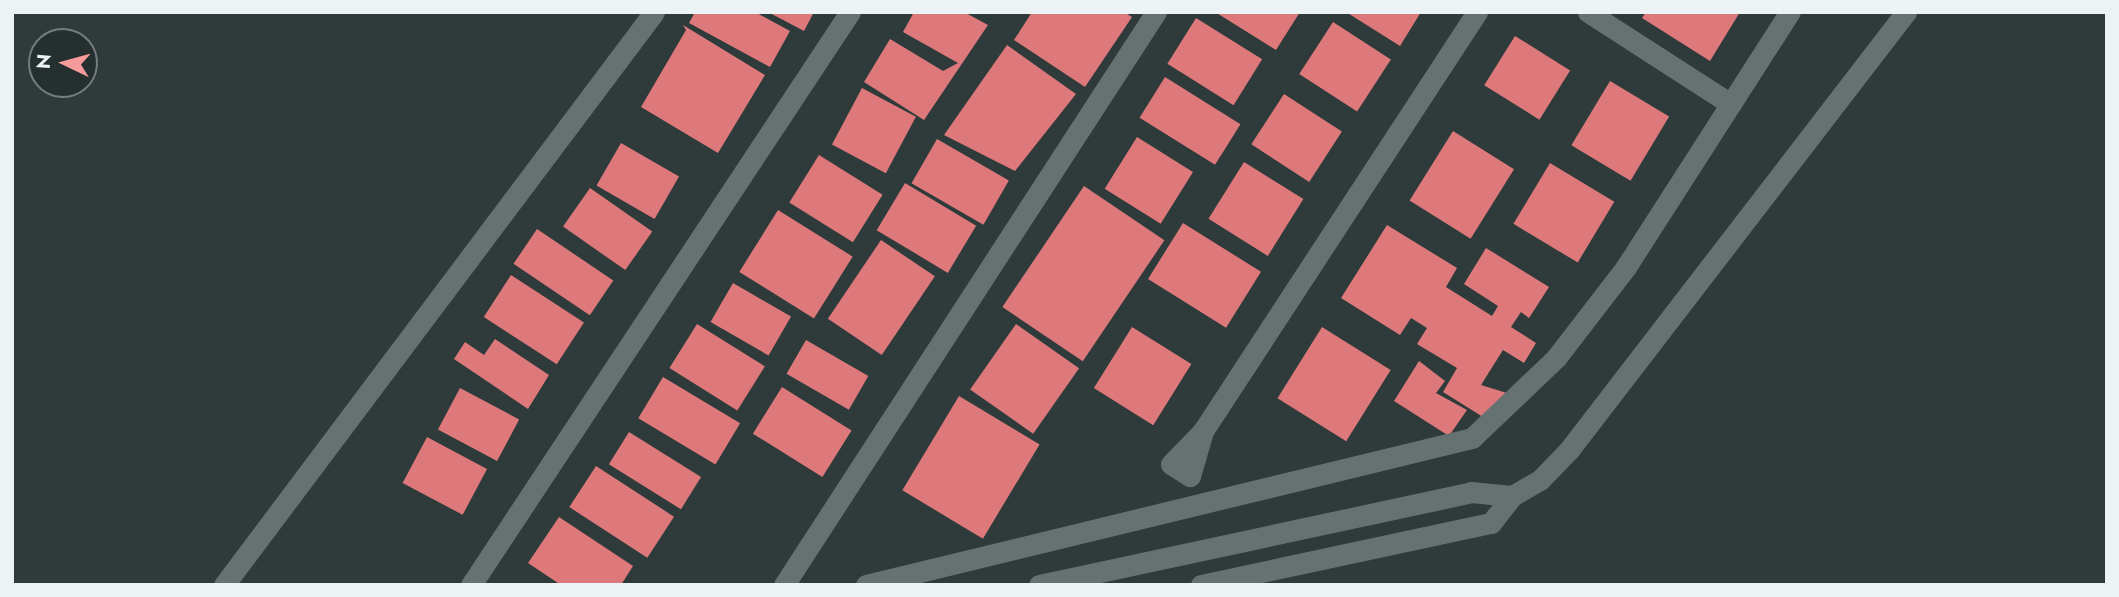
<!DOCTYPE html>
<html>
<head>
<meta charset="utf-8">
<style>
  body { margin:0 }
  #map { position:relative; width:2119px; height:597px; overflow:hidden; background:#2f3a3a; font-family:Jost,sans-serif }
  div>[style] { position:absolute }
  .building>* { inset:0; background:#de797b; transform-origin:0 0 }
  .minor>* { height:21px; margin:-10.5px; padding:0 10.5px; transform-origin:10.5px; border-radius:10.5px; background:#667172 }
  span { translate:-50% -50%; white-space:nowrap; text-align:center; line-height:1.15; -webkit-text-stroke:7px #252f30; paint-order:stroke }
  .frame { position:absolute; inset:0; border:14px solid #edf3f4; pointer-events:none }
  .north { position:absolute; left:28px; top:28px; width:70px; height:70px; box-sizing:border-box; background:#252f30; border:2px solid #757d7e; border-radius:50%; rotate:275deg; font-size:19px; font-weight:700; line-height:28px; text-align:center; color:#edf3f4 }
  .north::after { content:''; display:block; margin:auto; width:24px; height:32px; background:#f59b9b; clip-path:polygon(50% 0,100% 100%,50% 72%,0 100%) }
</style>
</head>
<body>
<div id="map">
  <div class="building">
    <i style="clip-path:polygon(695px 12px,755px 12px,790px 31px,770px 67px,689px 23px)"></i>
    <i style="clip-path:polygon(768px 12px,814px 12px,804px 31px)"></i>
    <i style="clip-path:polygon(914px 12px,964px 12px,988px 25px,924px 120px,864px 82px,890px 39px,943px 71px,958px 63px,903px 32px)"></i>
    <i style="clip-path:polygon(1032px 12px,1124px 12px,1132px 17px,1085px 87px,1014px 40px)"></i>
    <i style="clip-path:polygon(1215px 12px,1300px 12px,1276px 50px)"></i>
    <i style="clip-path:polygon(1346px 12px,1421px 12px,1400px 46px)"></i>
    <i style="clip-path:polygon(1646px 12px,1740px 12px,1710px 61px,1642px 18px)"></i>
    <i style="left:1196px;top:18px;width:78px;height:54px;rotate:32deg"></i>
    <i style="left:1333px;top:22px;width:69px;height:62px;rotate:33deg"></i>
    <i style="clip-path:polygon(683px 25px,765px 75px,718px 153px,641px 107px,686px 30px)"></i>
    <i style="left:1515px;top:36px;width:65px;height:58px;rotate:32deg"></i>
    <i style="clip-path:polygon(1007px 45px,1076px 94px,1015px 171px,944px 135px)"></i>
    <i style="left:1165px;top:77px;width:89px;height:48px;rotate:32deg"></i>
    <i style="left:1610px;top:81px;width:69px;height:75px;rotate:31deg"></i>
    <i style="left:862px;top:88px;width:61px;height:64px;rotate:28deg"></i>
    <i style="left:1284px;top:94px;width:69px;height:60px;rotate:33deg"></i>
    <i style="left:1453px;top:131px;width:72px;height:82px;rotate:32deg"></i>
    <i style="left:1137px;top:137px;width:66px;height:61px;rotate:32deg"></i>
    <i style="left:937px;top:139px;width:83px;height:51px;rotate:30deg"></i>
    <i style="left:621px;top:143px;width:67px;height:49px;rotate:30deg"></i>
    <i style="left:819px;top:155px;width:75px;height:56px;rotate:32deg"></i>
    <i style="left:1244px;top:162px;width:70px;height:67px;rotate:32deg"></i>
    <i style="left:1550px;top:163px;width:75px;height:71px;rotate:31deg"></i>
    <i style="left:905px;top:183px;width:83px;height:55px;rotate:31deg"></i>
    <i style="left:1084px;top:186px;width:97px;height:146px;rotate:34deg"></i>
    <i style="left:590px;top:188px;width:76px;height:47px;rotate:35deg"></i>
    <i style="left:778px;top:210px;width:88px;height:73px;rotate:32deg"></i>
    <i style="left:1183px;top:223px;width:92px;height:66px;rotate:32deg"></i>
    <i style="clip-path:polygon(1387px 225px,1457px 268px,1446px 287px,1492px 316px,1498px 306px,1464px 284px,1486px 248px,1549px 287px,1529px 318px,1521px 312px,1511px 327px,1536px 343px,1524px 363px,1503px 350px,1481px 385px,1510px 394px,1483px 417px,1443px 392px,1457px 368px,1417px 344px,1427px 328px,1411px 318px,1400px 335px,1341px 298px)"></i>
    <i style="left:537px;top:229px;width:92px;height:42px;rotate:34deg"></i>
    <i style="left:881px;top:240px;width:65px;height:95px;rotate:34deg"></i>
    <i style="left:511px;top:275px;width:87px;height:50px;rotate:33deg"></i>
    <i style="left:733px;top:283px;width:67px;height:45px;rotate:30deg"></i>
    <i style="left:697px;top:324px;width:80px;height:52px;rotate:32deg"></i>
    <i style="left:1016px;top:324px;width:77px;height:80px;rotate:35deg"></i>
    <i style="left:1132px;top:327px;width:70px;height:72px;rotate:32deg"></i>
    <i style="left:1322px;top:327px;width:81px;height:84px;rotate:32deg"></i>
    <i style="clip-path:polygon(495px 339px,549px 375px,528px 409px,454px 359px,465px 342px,484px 355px)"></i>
    <i style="left:806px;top:340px;width:72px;height:39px;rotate:30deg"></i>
    <i style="clip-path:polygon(1419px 361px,1445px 381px,1436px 393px,1467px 410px,1449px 436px,1394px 401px)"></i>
    <i style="left:663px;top:377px;width:90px;height:48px;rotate:31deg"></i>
    <i style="left:782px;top:387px;width:82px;height:55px;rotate:32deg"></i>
    <i style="left:460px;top:388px;width:67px;height:47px;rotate:28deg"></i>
    <i style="left:959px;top:396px;width:94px;height:110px;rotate:31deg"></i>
    <i style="left:629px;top:432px;width:85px;height:38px;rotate:32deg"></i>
    <i style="left:427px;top:437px;width:68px;height:52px;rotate:28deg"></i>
    <i style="left:596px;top:466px;width:93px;height:49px;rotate:33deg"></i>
    <i style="clip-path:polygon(559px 517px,633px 566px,621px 585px,561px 585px,528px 563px)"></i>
  </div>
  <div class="minor">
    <i style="left:1588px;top:12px;width:170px;rotate:32.8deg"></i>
    <i style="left:1203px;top:431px;width:47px;rotate:106.1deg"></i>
    <i style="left:1190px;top:476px;width:22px;rotate:-148deg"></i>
    <i style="left:1171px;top:464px;width:46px;rotate:-45.9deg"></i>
    <i style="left:1203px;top:431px;width:501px;rotate:-56.82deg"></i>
    <i style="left:224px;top:585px;width:716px;rotate:-53.11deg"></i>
    <i style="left:471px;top:585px;width:687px;rotate:-56.52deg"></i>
    <i style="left:784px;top:585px;width:683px;rotate:-57.01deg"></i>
    <i style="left:866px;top:585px;width:624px;rotate:-13.64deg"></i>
    <i style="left:1472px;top:438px;width:116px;rotate:-43.6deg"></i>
    <i style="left:1556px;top:358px;width:115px;rotate:-52.4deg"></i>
    <i style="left:1626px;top:267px;width:303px;rotate:-57.3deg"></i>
    <i style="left:1039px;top:585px;width:442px;rotate:-12.1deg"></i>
    <i style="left:1471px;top:492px;width:41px;rotate:5.6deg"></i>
    <i style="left:1201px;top:585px;width:297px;rotate:-12.1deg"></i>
    <i style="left:1491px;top:523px;width:34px;rotate:-52deg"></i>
    <i style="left:1512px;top:496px;width:32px;rotate:-30deg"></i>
    <i style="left:1540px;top:480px;width:42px;rotate:-46deg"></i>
    <i style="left:1569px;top:450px;width:553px;rotate:-52.43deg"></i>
  </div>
  <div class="frame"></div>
  <div class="north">N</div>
</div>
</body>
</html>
